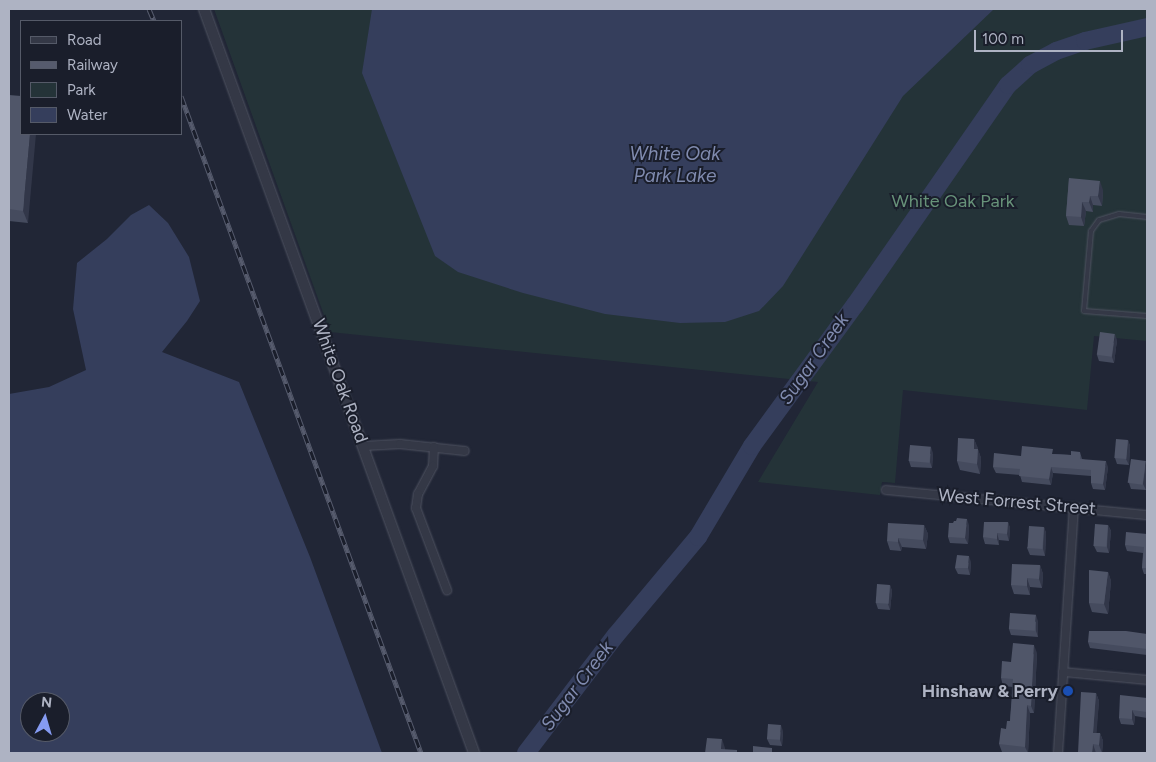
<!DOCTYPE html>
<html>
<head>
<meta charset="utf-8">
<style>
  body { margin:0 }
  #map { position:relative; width:1156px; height:762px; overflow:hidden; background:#212636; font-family:Figtree,sans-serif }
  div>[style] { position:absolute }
  .green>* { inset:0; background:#243338 }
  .water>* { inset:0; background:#353e5c }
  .river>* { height:18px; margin:-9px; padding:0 9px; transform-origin:9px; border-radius:9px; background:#353e5c }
  .roads { filter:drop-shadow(0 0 1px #4f5361) drop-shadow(0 0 1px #4f5361) }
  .service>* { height:4px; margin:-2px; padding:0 2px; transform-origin:2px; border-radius:2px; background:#343846 }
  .minor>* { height:8px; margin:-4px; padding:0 4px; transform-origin:4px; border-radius:4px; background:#343846 }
  .tertiary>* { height:10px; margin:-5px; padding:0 5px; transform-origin:5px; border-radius:5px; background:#343846 }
  .rail>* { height:5px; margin-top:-2.5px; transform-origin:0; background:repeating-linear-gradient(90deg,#1a1e2b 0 9px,#565b6d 0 18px); box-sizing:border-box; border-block:1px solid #565b6d }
  .wall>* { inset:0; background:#454b5e }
  .shaded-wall>* { inset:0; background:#323749 }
  .building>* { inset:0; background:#505669; transform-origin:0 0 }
  .dots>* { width:14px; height:14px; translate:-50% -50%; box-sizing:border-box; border:2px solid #1a1e2b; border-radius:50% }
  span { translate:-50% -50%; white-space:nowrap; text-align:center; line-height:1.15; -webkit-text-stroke:4px #1a1e2b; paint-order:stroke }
  .park-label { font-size:18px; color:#679279 }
  .street-label { font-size:18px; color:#aeb3c3 }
  .poi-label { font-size:18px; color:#aeb3c3; font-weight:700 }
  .right { translate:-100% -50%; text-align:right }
  .water-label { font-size:19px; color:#808baf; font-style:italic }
  .frame { position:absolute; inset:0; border:10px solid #aeb3c3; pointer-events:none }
  .legend { position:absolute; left:20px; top:20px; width:162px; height:115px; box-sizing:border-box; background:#1a1e2b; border:1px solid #555a68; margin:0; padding:6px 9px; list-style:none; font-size:15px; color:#aeb3c3 }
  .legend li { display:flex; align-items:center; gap:10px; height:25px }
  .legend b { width:25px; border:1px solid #555a68 }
  .north { position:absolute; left:20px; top:692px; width:50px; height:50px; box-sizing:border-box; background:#1a1e2b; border:1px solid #555a68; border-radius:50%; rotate:6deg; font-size:14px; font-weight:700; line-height:20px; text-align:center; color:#aeb3c3 }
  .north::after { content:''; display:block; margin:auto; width:18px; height:22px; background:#859bf2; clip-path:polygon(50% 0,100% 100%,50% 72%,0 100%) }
  .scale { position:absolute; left:974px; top:30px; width:149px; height:22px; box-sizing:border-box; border:2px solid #aeb3c3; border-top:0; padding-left:6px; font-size:15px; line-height:18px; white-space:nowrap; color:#aeb3c3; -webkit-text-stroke:4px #1a1e2b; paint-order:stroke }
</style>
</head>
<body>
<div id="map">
  <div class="green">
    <i style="clip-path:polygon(214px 9px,1147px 9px,1147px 341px,1094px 336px,1087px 410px,903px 390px,895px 483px,882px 482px,880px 495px,758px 482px,818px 382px,330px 332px)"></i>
  </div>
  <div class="water">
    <i style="clip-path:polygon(372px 9px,994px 9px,903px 96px,783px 286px,759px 311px,725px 322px,680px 323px,605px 314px,523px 293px,458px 272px,435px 256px,362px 73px)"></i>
    <i style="clip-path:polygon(evenodd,149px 205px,168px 223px,189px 257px,200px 301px,187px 321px,162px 352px,239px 382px,310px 557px,382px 753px,9px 753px,9px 394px,49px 387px,86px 370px,73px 309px,77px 263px,107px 239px,131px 215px,149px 205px,30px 702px,60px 702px,60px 732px,30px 732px,30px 702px)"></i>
  </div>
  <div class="river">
    <i style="left:526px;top:753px;width:148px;rotate:-52.7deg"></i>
    <i style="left:616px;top:635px;width:128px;rotate:-50.1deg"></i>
    <i style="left:698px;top:537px;width:106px;rotate:-59.3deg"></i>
    <i style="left:752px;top:446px;width:175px;rotate:-53.9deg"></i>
    <i style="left:855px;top:305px;width:268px;rotate:-55.2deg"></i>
    <i style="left:1008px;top:85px;width:30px;rotate:-42deg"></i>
    <i style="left:1030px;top:65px;width:30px;rotate:-28deg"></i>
    <i style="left:1056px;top:51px;width:31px;rotate:-19deg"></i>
    <i style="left:1085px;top:41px;width:64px;rotate:-12.7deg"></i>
  </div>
  <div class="roads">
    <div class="service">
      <i style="left:1147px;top:217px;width:28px;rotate:-174deg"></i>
      <i style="left:1119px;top:214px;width:21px;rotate:163deg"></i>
      <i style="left:1099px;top:220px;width:14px;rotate:126deg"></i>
      <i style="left:1091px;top:231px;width:80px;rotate:95deg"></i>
      <i style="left:1084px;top:311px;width:63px;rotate:4.5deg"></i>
    </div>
    <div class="minor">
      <i style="left:364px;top:446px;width:36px;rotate:-3deg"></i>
      <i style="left:400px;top:444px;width:65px;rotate:6.1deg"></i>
      <i style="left:434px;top:447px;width:19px;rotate:93deg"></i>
      <i style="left:433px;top:466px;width:32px;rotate:118deg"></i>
      <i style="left:418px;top:494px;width:14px;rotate:98deg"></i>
      <i style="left:416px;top:508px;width:88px;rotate:69.3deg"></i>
      <i style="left:886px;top:490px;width:262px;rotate:5.5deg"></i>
      <i style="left:1063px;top:672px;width:84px;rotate:5.4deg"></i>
      <i style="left:1058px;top:753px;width:246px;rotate:-86.3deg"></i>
    </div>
    <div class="tertiary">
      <i style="left:204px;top:9px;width:791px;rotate:70.05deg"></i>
    </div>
  </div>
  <div class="rail">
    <i style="left:149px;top:9px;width:13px;rotate:67deg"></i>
    <i style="left:181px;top:96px;width:699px;rotate:69.93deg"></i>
  </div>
  <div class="wall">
    <i style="clip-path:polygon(9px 95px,28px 223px,9px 221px)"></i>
    <i style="clip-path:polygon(1069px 178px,1103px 190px,1102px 206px,1093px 205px,1093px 212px,1086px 211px,1084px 226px,1069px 225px,1066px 216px)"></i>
    <i style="clip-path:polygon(1117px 340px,1114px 363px,1099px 361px,1097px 355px)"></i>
    <i style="clip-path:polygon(974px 439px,981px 458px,980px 474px,960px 470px,957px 461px)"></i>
    <i style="clip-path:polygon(1128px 440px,1130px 446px,1129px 465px,1117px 464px,1115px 458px)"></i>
    <i style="clip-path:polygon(1080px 452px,1082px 459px,1108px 467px,1105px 490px,1093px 489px,1091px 483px,1091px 476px,1053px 473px,1051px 485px,1022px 482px,1020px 475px,996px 473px,993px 467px,1021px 456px,1055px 454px,1071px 455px)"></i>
    <i style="clip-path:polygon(933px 453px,932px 468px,911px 467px,909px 461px)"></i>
    <i style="clip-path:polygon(1147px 465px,1146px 490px,1131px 489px,1129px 483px)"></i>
    <i style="clip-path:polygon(1008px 522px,1010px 528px,1009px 541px,999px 540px,999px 545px,985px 544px,983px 537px)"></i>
    <i style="clip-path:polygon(953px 523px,969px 525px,968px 544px,950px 543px,948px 537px)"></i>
    <i style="clip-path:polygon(924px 525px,928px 534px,926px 549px,902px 547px,901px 551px,890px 550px,887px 541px)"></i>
    <i style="clip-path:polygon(1108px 525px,1111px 531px,1109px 553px,1097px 552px,1094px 546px)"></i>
    <i style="clip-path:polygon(1044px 527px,1046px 533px,1045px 556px,1030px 555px,1027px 548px)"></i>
    <i style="clip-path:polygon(1147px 534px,1147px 574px,1144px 574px,1142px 568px,1143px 553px,1127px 551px,1125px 545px)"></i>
    <i style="clip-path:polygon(971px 562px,970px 575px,958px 574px,955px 568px)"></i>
    <i style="clip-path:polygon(1040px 565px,1043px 574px,1042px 588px,1030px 587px,1030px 595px,1014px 594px,1011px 585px)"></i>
    <i style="clip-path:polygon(1108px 572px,1111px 581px,1108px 614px,1092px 612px,1089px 603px)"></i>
    <i style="clip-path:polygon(890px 585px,892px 591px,890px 610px,878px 609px,876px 603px)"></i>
    <i style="clip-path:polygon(1038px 621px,1038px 637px,1011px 635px,1009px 629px)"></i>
    <i style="clip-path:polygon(1147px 634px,1147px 655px,1090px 648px,1088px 642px)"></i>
    <i style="clip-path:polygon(1037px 653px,1034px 713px,1030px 713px,1028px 753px,1002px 752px,999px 744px,1010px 721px,1013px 687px,1003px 686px,1001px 678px,1011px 662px)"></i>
    <i style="clip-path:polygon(1096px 693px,1099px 701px,1096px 733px,1100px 733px,1103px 741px,1102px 753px,1078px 753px)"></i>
    <i style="clip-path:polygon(1147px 698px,1147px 718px,1135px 716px,1134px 725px,1121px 724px,1119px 718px)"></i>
    <i style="clip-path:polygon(783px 731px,782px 746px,770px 745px,767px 739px)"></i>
  </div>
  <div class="shaded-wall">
    <i style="clip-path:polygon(30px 134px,36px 134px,28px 223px,23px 211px)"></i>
    <i style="clip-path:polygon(1100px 181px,1103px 190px,1102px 206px,1098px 196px)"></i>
    <i style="clip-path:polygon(1090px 196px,1093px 205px,1093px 212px,1089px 202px)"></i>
    <i style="clip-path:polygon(1082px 202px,1086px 211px,1084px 226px,1081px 217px)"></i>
    <i style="clip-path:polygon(1115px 334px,1117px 340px,1114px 363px,1112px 357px)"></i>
    <i style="clip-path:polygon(974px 439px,978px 448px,977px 458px,974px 449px)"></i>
    <i style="clip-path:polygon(1128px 440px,1130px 446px,1129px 465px,1126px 459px)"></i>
    <i style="clip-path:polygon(931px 447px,933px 453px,932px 468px,930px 462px)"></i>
    <i style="clip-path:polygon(978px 449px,981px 458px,980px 474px,977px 464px)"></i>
    <i style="clip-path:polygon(1106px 461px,1108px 467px,1105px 490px,1103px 484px)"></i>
    <i style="clip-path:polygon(1146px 461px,1147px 465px,1146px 490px,1143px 484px)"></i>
    <i style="clip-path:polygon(1051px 467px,1053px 473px,1051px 485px,1049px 479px)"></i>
    <i style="clip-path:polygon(967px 519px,969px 525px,968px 544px,965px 538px)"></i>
    <i style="clip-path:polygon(1008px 522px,1010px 528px,1009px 541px,1007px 534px)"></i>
    <i style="clip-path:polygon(924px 525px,928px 534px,926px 549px,923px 540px)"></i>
    <i style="clip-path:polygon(1108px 525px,1111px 531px,1109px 553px,1107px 547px)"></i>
    <i style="clip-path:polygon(1044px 527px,1046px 533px,1045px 556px,1043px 549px)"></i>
    <i style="clip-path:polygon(997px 533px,999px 540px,999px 545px,997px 539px)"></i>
    <i style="clip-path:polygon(898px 538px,902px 547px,901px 551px,898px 542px)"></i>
    <i style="clip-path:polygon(969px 556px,971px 562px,970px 575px,968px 568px)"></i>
    <i style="clip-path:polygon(1040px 565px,1043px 574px,1042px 588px,1039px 579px)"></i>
    <i style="clip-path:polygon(1108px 572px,1111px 581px,1108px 614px,1104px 604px)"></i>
    <i style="clip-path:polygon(1027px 578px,1030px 587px,1030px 595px,1027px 586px)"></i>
    <i style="clip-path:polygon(890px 585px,892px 591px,890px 610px,888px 604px)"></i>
    <i style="clip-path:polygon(1036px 615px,1038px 621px,1038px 637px,1036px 631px)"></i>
    <i style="clip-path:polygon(1034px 645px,1037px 653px,1034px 713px,1031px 706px)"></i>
    <i style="clip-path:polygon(1096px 693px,1099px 701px,1096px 741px,1093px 733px)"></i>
    <i style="clip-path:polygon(1027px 705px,1030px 713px,1028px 753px,1025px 747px)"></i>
    <i style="clip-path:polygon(1132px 710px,1135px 716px,1134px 725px,1132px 719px)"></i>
    <i style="clip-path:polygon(781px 725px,783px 731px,782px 746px,780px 740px)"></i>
    <i style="clip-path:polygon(1100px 733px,1103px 741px,1102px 753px,1099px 745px)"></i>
    <i style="clip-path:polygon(722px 739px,725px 748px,725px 753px,721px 749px)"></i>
    <i style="clip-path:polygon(1093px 744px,1096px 753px,1092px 753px)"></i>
  </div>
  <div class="building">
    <i style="clip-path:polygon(9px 95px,21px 96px,21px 134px,30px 134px,23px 211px,9px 209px)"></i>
    <i style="clip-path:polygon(1069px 178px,1100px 181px,1098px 196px,1090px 196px,1089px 202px,1082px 202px,1081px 217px,1066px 216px)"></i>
    <i style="left:1100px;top:332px;width:15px;height:23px;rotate:8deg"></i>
    <i style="clip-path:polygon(958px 438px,974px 439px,974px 449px,978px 449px,977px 464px,957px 461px)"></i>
    <i style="left:1116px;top:439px;width:12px;height:19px;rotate:5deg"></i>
    <i style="left:910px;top:445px;width:21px;height:16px;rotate:5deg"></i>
    <i style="clip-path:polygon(1022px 446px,1053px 449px,1052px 454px,1071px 455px,1071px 451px,1080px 452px,1080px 459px,1106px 461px,1103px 484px,1091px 483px,1091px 470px,1051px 467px,1049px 479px,1019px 476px,1020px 469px,993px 467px,994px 453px,1021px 456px)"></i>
    <i style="left:1131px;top:459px;width:15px;height:24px;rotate:8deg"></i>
    <i style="clip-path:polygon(957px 518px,967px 519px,965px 538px,948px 537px,949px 523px,953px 523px,954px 521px,956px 521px)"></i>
    <i style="clip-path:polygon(984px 522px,1008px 522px,1007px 534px,997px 533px,997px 539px,983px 537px)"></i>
    <i style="clip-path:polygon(888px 523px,924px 525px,923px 540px,898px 538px,898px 542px,887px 541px)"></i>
    <i style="left:1095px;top:524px;width:13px;height:22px;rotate:4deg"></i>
    <i style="left:1029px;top:526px;width:15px;height:22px;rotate:4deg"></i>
    <i style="clip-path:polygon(1126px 532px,1147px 534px,1147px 568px,1142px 568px,1144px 547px,1125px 545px)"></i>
    <i style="clip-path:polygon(957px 555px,969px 556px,968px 568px,955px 568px)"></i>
    <i style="clip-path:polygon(1012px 564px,1040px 565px,1039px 579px,1027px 578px,1027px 586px,1011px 585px)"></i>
    <i style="clip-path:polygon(1089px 570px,1108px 572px,1104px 604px,1089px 603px)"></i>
    <i style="left:877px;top:584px;width:13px;height:19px;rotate:4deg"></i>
    <i style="left:1010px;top:613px;width:26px;height:16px;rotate:4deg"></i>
    <i style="clip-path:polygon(1089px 631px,1126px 631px,1147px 634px,1147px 649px,1088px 642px)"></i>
    <i style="clip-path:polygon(1013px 643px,1034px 645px,1031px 706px,1027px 705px,1025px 747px,999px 744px,1001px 728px,1006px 729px,1007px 721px,1010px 721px,1013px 679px,1001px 678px,1002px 661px,1011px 662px)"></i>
    <i style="clip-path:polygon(1081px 692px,1096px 693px,1093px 733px,1100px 733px,1099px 745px,1093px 744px,1092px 753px,1078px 753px)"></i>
    <i style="clip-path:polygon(1120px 695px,1147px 698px,1147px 712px,1132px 710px,1132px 719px,1119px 718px)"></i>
    <i style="left:768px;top:724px;width:13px;height:15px;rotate:4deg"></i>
    <i style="clip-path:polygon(707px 738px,722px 739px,721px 749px,737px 750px,737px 753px,705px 753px)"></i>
    <i style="clip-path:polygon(753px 746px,772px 748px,772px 753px,753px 753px)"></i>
  </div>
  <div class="dots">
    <i style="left:1068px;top:691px;background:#1a4fb4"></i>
  </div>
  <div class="park-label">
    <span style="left:953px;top:201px">White Oak Park</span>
  </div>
  <div class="street-label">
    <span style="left:340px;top:381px;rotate:70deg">White Oak Road</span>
    <span style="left:1017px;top:502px;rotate:5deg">West Forrest Street</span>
  </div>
  <div class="poi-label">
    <span class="right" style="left:1058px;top:691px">Hinshaw &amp; Perry</span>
  </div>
  <div class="water-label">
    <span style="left:675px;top:165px">White Oak<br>Park Lake</span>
    <span style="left:814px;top:359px;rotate:-55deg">Sugar Creek</span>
    <span style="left:577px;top:686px;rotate:-53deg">Sugar Creek</span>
  </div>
  <div class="frame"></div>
  <ul class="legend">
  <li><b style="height:6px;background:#343846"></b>Road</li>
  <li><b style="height:6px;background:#565b6d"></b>Railway</li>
  <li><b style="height:14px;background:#243338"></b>Park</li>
  <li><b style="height:14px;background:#353e5c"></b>Water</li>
  </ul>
  <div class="north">N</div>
  <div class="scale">100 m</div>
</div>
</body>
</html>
